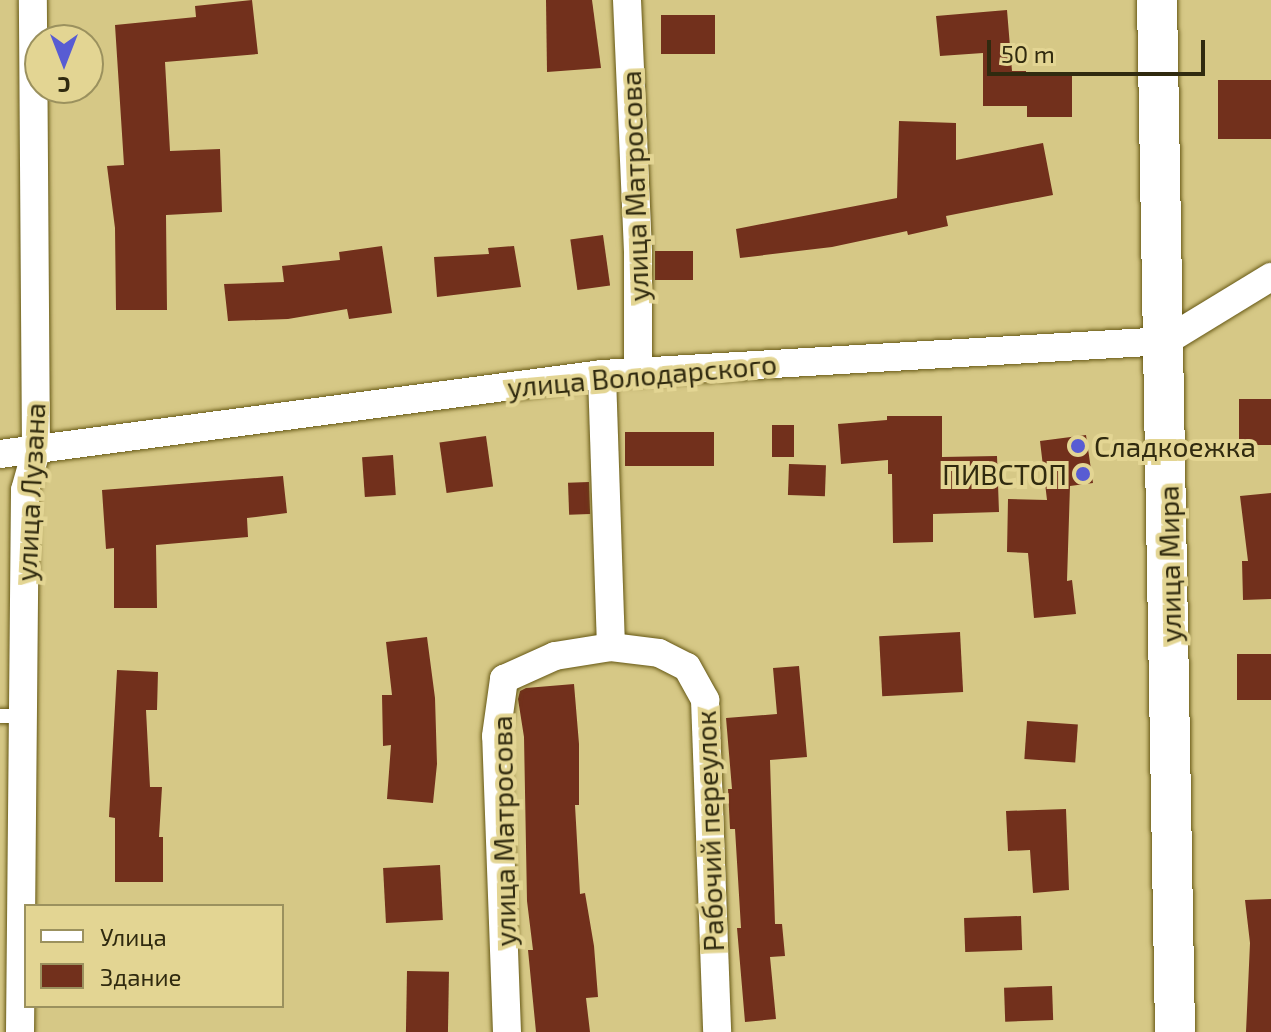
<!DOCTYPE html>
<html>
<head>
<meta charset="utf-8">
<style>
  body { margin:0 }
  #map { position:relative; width:1271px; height:1032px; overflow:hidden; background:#d6c886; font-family:"Exo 2",sans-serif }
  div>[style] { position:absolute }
  .building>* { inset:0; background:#72301c; transform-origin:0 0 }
  .roads { filter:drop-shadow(0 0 2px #665814) drop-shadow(0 0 2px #665814) }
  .lane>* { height:14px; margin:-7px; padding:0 7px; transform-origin:7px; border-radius:7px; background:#fff }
  .street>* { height:28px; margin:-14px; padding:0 14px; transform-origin:14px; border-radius:14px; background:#fff }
  .secondary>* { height:40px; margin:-20px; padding:0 20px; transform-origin:20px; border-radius:20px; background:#fff }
  .dots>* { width:22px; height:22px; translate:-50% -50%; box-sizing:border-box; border:4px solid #e3d593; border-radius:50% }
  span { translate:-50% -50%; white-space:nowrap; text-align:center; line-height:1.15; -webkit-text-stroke:8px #e3d593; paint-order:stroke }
  .street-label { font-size:28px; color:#302a0f }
  .poi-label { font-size:28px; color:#302a0f }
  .left { translate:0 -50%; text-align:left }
  .right { translate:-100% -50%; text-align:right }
  .legend { position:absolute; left:24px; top:904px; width:260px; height:104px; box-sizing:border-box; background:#e3d593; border:2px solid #9b915e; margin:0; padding:10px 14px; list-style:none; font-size:24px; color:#302a0f }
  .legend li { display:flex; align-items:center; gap:16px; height:40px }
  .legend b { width:40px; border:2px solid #9b915e }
  .north { position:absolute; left:24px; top:24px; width:80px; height:80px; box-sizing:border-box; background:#e3d593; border:2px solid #9b915e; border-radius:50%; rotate:180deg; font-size:22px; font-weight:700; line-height:32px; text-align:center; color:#302a0f }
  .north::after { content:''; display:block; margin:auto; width:28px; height:36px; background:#585cd3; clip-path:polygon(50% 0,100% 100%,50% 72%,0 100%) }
  .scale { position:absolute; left:987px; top:40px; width:218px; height:36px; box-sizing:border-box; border:4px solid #302a0f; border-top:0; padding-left:10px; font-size:24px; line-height:28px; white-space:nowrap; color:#302a0f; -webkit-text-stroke:6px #e3d593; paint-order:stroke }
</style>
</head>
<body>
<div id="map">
  <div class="building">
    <i style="clip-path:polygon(252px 0,258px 54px,165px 62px,170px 151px,220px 149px,222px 212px,166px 215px,167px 310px,116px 310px,115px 228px,107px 166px,124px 165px,115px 25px,196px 17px,195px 6px)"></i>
    <i style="clip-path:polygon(546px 0,592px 0,601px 68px,547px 72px)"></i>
    <i style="clip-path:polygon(1007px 10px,1012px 71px,1026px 71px,1026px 76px,1072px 76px,1072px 117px,1027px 117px,1027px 106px,983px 106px,983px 53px,940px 56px,936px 16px)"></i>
    <i style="left:661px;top:15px;width:54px;height:39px"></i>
    <i style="left:1271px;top:80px;width:59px;height:53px;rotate:90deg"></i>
    <i style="clip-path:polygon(899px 121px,956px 123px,956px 160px,1043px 143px,1053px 195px,946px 216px,948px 226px,908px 235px,907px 231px,832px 247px,740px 258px,736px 229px,897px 198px)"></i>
    <i style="left:603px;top:235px;width:51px;height:33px;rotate:82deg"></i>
    <i style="clip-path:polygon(382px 246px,392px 313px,349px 319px,347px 309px,288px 319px,228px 321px,224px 284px,284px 282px,282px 266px,340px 260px,339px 252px)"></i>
    <i style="clip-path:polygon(514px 246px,521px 287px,437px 297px,434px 257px,489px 254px,488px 248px)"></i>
    <i style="left:655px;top:251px;width:38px;height:29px"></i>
    <i style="left:1271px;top:399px;width:46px;height:32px;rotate:90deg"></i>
    <i style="clip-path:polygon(887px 416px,942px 416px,942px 457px,997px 456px,999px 512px,933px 514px,933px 542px,893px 543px,892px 474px,888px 474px,888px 460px,841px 464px,838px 424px,887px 420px)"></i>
    <i style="left:772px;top:425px;width:22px;height:32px"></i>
    <i style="left:714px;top:432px;width:34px;height:89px;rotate:90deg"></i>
    <i style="clip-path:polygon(1086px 435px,1093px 483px,1070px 486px,1067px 581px,1072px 580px,1076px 614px,1034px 618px,1028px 553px,1007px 552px,1008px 499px,1047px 500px,1040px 441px)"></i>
    <i style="left:486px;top:436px;width:51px;height:47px;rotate:82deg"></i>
    <i style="left:393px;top:455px;width:40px;height:31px;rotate:86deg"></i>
    <i style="left:789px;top:464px;width:37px;height:31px;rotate:2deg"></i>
    <i style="clip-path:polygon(283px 476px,287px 513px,247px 518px,248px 537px,156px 545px,157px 608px,114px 608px,114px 548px,106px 549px,102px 490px)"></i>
    <i style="left:589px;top:482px;width:32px;height:21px;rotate:88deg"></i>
    <i style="clip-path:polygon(1271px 493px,1271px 599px,1243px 600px,1242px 561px,1248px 561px,1240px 496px)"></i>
    <i style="left:960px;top:632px;width:60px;height:81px;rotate:87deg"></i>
    <i style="clip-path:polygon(427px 637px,435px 698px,437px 764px,433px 803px,387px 799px,391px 745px,383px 746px,382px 695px,392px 695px,386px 642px)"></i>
    <i style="left:1237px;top:654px;width:34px;height:46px"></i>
    <i style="clip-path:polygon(799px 666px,807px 757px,770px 760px,775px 924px,782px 924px,785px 956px,770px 957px,776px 1019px,745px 1022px,737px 928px,741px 928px,735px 829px,730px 829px,728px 789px,732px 789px,726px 718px,777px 714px,773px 668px)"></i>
    <i style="clip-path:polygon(117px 670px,158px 672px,157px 710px,146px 710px,150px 787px,162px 787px,159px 837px,163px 837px,163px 882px,115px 882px,115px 818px,109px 817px)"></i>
    <i style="clip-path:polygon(574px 684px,579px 744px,579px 805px,575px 805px,580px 894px,585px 893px,594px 946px,598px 997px,586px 998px,590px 1032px,536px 1032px,528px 950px,533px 950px,527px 901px,524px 737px,518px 699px,520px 691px,526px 688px)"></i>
    <i style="left:1027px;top:721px;width:51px;height:38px;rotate:4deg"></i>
    <i style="clip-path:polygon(1066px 809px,1069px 890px,1033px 893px,1030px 850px,1008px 851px,1006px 811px)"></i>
    <i style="left:440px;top:865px;width:55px;height:57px;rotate:87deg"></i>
    <i style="clip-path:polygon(1271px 899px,1271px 1032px,1246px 1032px,1250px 943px,1245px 900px)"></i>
    <i style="left:1021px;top:916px;width:34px;height:57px;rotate:88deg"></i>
    <i style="left:407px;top:971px;width:42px;height:61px;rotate:1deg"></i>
    <i style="left:1052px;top:986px;width:34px;height:48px;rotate:88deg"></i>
  </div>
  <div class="roads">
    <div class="lane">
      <i style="left:0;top:716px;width:24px"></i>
    </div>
    <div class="street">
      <i style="left:627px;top:0;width:254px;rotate:87.5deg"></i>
      <i style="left:638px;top:254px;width:117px;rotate:90deg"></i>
      <i style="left:0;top:454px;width:607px;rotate:-7.57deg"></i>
      <i style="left:602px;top:374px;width:565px;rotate:-3.35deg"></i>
      <i style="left:1166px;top:341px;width:123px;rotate:-31.4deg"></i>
      <i style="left:611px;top:647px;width:48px;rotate:7.1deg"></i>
      <i style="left:659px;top:653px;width:31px;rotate:27deg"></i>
      <i style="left:687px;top:667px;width:38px;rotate:61deg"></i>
      <i style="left:705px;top:700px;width:332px;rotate:87.9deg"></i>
      <i style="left:20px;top:1032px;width:542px;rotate:-89.47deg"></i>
      <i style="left:25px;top:490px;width:41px;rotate:-74.2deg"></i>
      <i style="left:36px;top:451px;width:451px;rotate:-90.4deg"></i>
      <i style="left:507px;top:1032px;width:296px;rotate:-92.1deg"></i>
      <i style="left:496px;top:736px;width:58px;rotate:-82deg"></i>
      <i style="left:504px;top:679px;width:56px;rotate:-24.3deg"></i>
      <i style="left:555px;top:656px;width:57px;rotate:-9.1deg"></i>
      <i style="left:611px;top:647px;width:273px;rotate:-91.9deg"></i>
    </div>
    <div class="secondary">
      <i style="left:1157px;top:0;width:1032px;rotate:89deg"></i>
    </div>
  </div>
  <div class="dots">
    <i style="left:1078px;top:446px;background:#585cd3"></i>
    <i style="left:1083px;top:474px;background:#585cd3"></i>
  </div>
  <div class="street-label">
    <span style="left:634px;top:186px;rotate:-92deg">улица Матросова</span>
    <span style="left:642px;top:375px;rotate:-5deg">улица Володарского</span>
    <span style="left:30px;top:492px;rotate:-87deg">улица Лузана</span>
    <span style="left:1169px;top:564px;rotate:-91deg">улица Мира</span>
    <span style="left:503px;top:831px;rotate:-91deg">улица Матросова</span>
    <span style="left:709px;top:831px;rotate:-92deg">Рабочий переулок</span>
  </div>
  <div class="poi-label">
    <span class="left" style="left:1094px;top:446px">Сладкоежка</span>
    <span class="right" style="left:1067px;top:474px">ПИВСТОП</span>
  </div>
  <ul class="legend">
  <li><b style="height:10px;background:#fff"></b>Улица</li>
  <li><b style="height:22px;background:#72301c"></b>Здание</li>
  </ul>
  <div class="north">С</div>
  <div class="scale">50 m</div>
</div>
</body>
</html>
